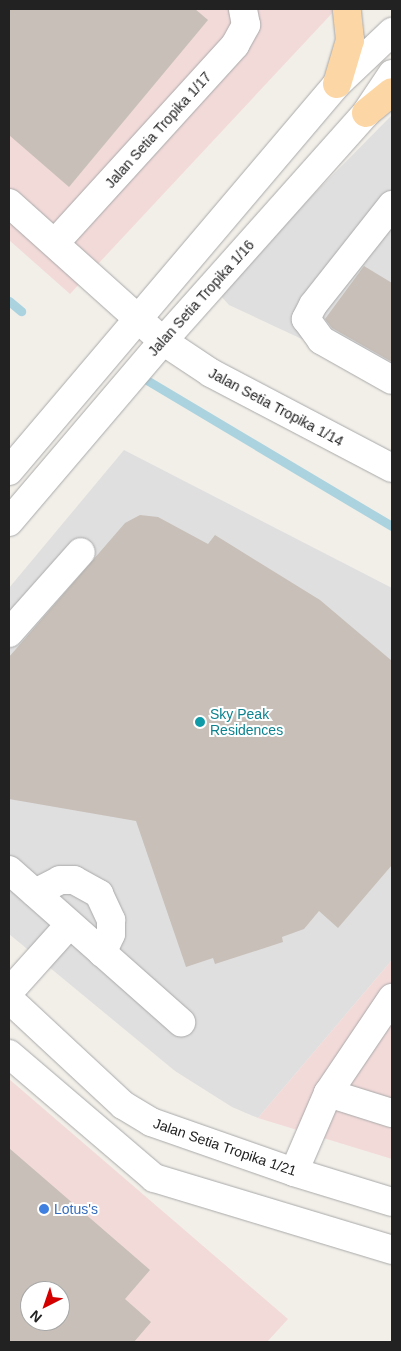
<!DOCTYPE html>
<html>
<head>
<meta charset="utf-8">
<style>
  body { margin:0 }
  #map { position:relative; width:401px; height:1351px; overflow:hidden; background:#f2efe9; font-family:Helvetica,sans-serif }
  div>[style] { position:absolute }
  .residential>* { inset:0; background:#e0dfdf }
  .commercial>* { inset:0; background:#f2dad9 }
  .stream>* { height:9px; margin:-4.5px; padding:0 4.5px; transform-origin:4.5px; border-radius:4.5px; background:#aad3df }
  .building>* { inset:0; background:#c7bfb8 }
  .roads { filter:drop-shadow(0 0 1px #a9a9a9) drop-shadow(0 0 1px #a9a9a9) }
  .minor>* { height:28px; margin:-14px; padding:0 14px; transform-origin:14px; border-radius:14px; background:#fff }
  .major>* { height:28px; margin:-14px; padding:0 14px; transform-origin:14px; border-radius:14px; background:#fcd6a4 }
  .dots>* { width:14px; height:14px; translate:-50% -50%; box-sizing:border-box; border:2px solid #fff; border-radius:50% }
  span { translate:-50% -50%; white-space:nowrap; text-align:center; line-height:1.15; -webkit-text-stroke:4px #fff; paint-order:stroke }
  .street-label { font-size:14px; color:#222 }
  .culture-label { font-size:14px; color:#0d838f }
  .left { translate:0 -50%; text-align:left }
  .shop-label { font-size:14px; color:#366cbe }
  .frame { position:absolute; inset:0; border:10px solid #222; pointer-events:none }
  .north { position:absolute; left:20px; top:1281px; width:50px; height:50px; box-sizing:border-box; background:#fff; border:1px solid #a7a7a7; border-radius:50%; rotate:221deg; font-size:14px; font-weight:700; line-height:20px; text-align:center; color:#222 }
  .north::after { content:''; display:block; margin:auto; width:18px; height:22px; background:#d40000; clip-path:polygon(50% 0,100% 100%,50% 72%,0 100%) }
</style>
</head>
<body>
<div id="map">
  <div class="residential">
    <i style="clip-path:polygon(392px 115px,392px 381px,229px 305px,220px 295px,222px 287px)"></i>
    <i style="clip-path:polygon(124px 450px,392px 588px,392px 960px,258px 1118px,232px 1107px,175px 1071px,9px 934px,9px 588px)"></i>
  </div>
  <div class="commercial">
    <i style="clip-path:polygon(9px 9px,336px 9px,70px 294px,9px 240px)"></i>
    <i style="clip-path:polygon(392px 960px,392px 1159px,258px 1118px)"></i>
    <i style="clip-path:polygon(evenodd,9px 1079px,288px 1319px,267px 1342px,9px 1342px,9px 1079px,30px 1291px,60px 1291px,60px 1321px,30px 1321px,30px 1291px)"></i>
  </div>
  <div class="stream">
    <i style="left:9px;top:301px;width:16px;rotate:40deg"></i>
    <i style="left:145px;top:379px;width:287px;rotate:30.8deg"></i>
  </div>
  <div class="building">
    <i style="clip-path:polygon(9px 9px,195px 9px,208px 20px,69px 187px,9px 135px)"></i>
    <i style="clip-path:polygon(364px 266px,392px 283px,392px 362px,332px 328px,325px 319px)"></i>
    <i style="clip-path:polygon(140px 515px,158px 517px,208px 544px,215px 535px,320px 600px,392px 661px,392px 865px,338px 928px,319px 911px,304px 929px,282px 937px,283px 942px,215px 964px,213px 958px,186px 967px,136px 821px,9px 799px,9px 657px,125px 523px)"></i>
    <i style="clip-path:polygon(evenodd,9px 1148px,150px 1270px,125px 1299px,151px 1322px,134px 1342px,9px 1342px,9px 1148px,30px 1291px,60px 1291px,60px 1321px,30px 1321px,30px 1291px)"></i>
  </div>
  <div class="roads">
    <div class="minor">
      <i style="left:9px;top:203px;width:207px;rotate:41.9deg"></i>
      <i style="left:163px;top:341px;width:58px;rotate:33.7deg"></i>
      <i style="left:211px;top:373px;width:204px;rotate:27.7deg"></i>
      <i style="left:392px;top:205px;width:127px;rotate:128.3deg"></i>
      <i style="left:313px;top:305px;width:16px;rotate:117deg"></i>
      <i style="left:306px;top:319px;width:26px;rotate:54deg"></i>
      <i style="left:321px;top:340px;width:81px;rotate:29.4deg"></i>
      <i style="left:55px;top:243px;width:268px;rotate:-47.7deg"></i>
      <i style="left:235px;top:45px;width:23px;rotate:-61deg"></i>
      <i style="left:246px;top:25px;width:16px;rotate:-101deg"></i>
      <i style="left:9px;top:471px;width:507px;rotate:-49.72deg"></i>
      <i style="left:337px;top:84px;width:76px;rotate:-43.4deg"></i>
      <i style="left:9px;top:522px;width:238px;rotate:-49.6deg"></i>
      <i style="left:163px;top:341px;width:305px;rotate:-48.3deg"></i>
      <i style="left:366px;top:113px;width:47px;rotate:-56.3deg"></i>
      <i style="left:9px;top:633px;width:108px;rotate:-48.4deg"></i>
      <i style="left:9px;top:870px;width:230px;rotate:41.5deg"></i>
      <i style="left:35px;top:893px;width:28px;rotate:-27deg"></i>
      <i style="left:60px;top:880px;width:14px"></i>
      <i style="left:74px;top:880px;width:29px;rotate:29deg"></i>
      <i style="left:99px;top:894px;width:29px;rotate:65deg"></i>
      <i style="left:111px;top:920px;width:14px;rotate:90deg"></i>
      <i style="left:111px;top:934px;width:21px;rotate:115deg"></i>
      <i style="left:9px;top:992px;width:91px;rotate:-48.1deg"></i>
      <i style="left:9px;top:999px;width:156px;rotate:42.9deg"></i>
      <i style="left:123px;top:1105px;width:33px;rotate:31deg"></i>
      <i style="left:151px;top:1122px;width:151px;rotate:19.3deg"></i>
      <i style="left:294px;top:1172px;width:102px;rotate:17deg"></i>
      <i style="left:9px;top:1054px;width:191px;rotate:40.5deg"></i>
      <i style="left:154px;top:1178px;width:249px;rotate:16.8deg"></i>
      <i style="left:328px;top:1093px;width:67px;rotate:17.4deg"></i>
      <i style="left:294px;top:1172px;width:86px;rotate:-66.7deg"></i>
      <i style="left:328px;top:1093px;width:115px;rotate:-56deg"></i>
    </div>
    <div class="major">
      <i style="left:337px;top:84px;width:46px;rotate:-73.5deg"></i>
      <i style="left:350px;top:40px;width:31px;rotate:-96deg"></i>
      <i style="left:366px;top:113px;width:33px;rotate:-39deg"></i>
    </div>
  </div>
  <div class="dots">
    <i style="left:200px;top:722px;background:#0f9aa8"></i>
    <i style="left:44px;top:1209px;background:#3f7fe0"></i>
  </div>
  <div class="street-label">
    <span style="left:158px;top:130px;rotate:-48deg">Jalan Setia Tropika 1/17</span>
    <span style="left:201px;top:298px;rotate:-48deg">Jalan Setia Tropika 1/16</span>
    <span style="left:276px;top:407px;rotate:28deg">Jalan Setia Tropika 1/14</span>
    <span style="left:225px;top:1147px;rotate:19deg">Jalan Setia Tropika 1/21</span>
  </div>
  <div class="culture-label">
    <span class="left" style="left:210px;top:722px">Sky Peak<br>Residences</span>
  </div>
  <div class="shop-label">
    <span class="left" style="left:54px;top:1209px">Lotus's</span>
  </div>
  <div class="frame"></div>
  <div class="north">N</div>
</div>
</body>
</html>
